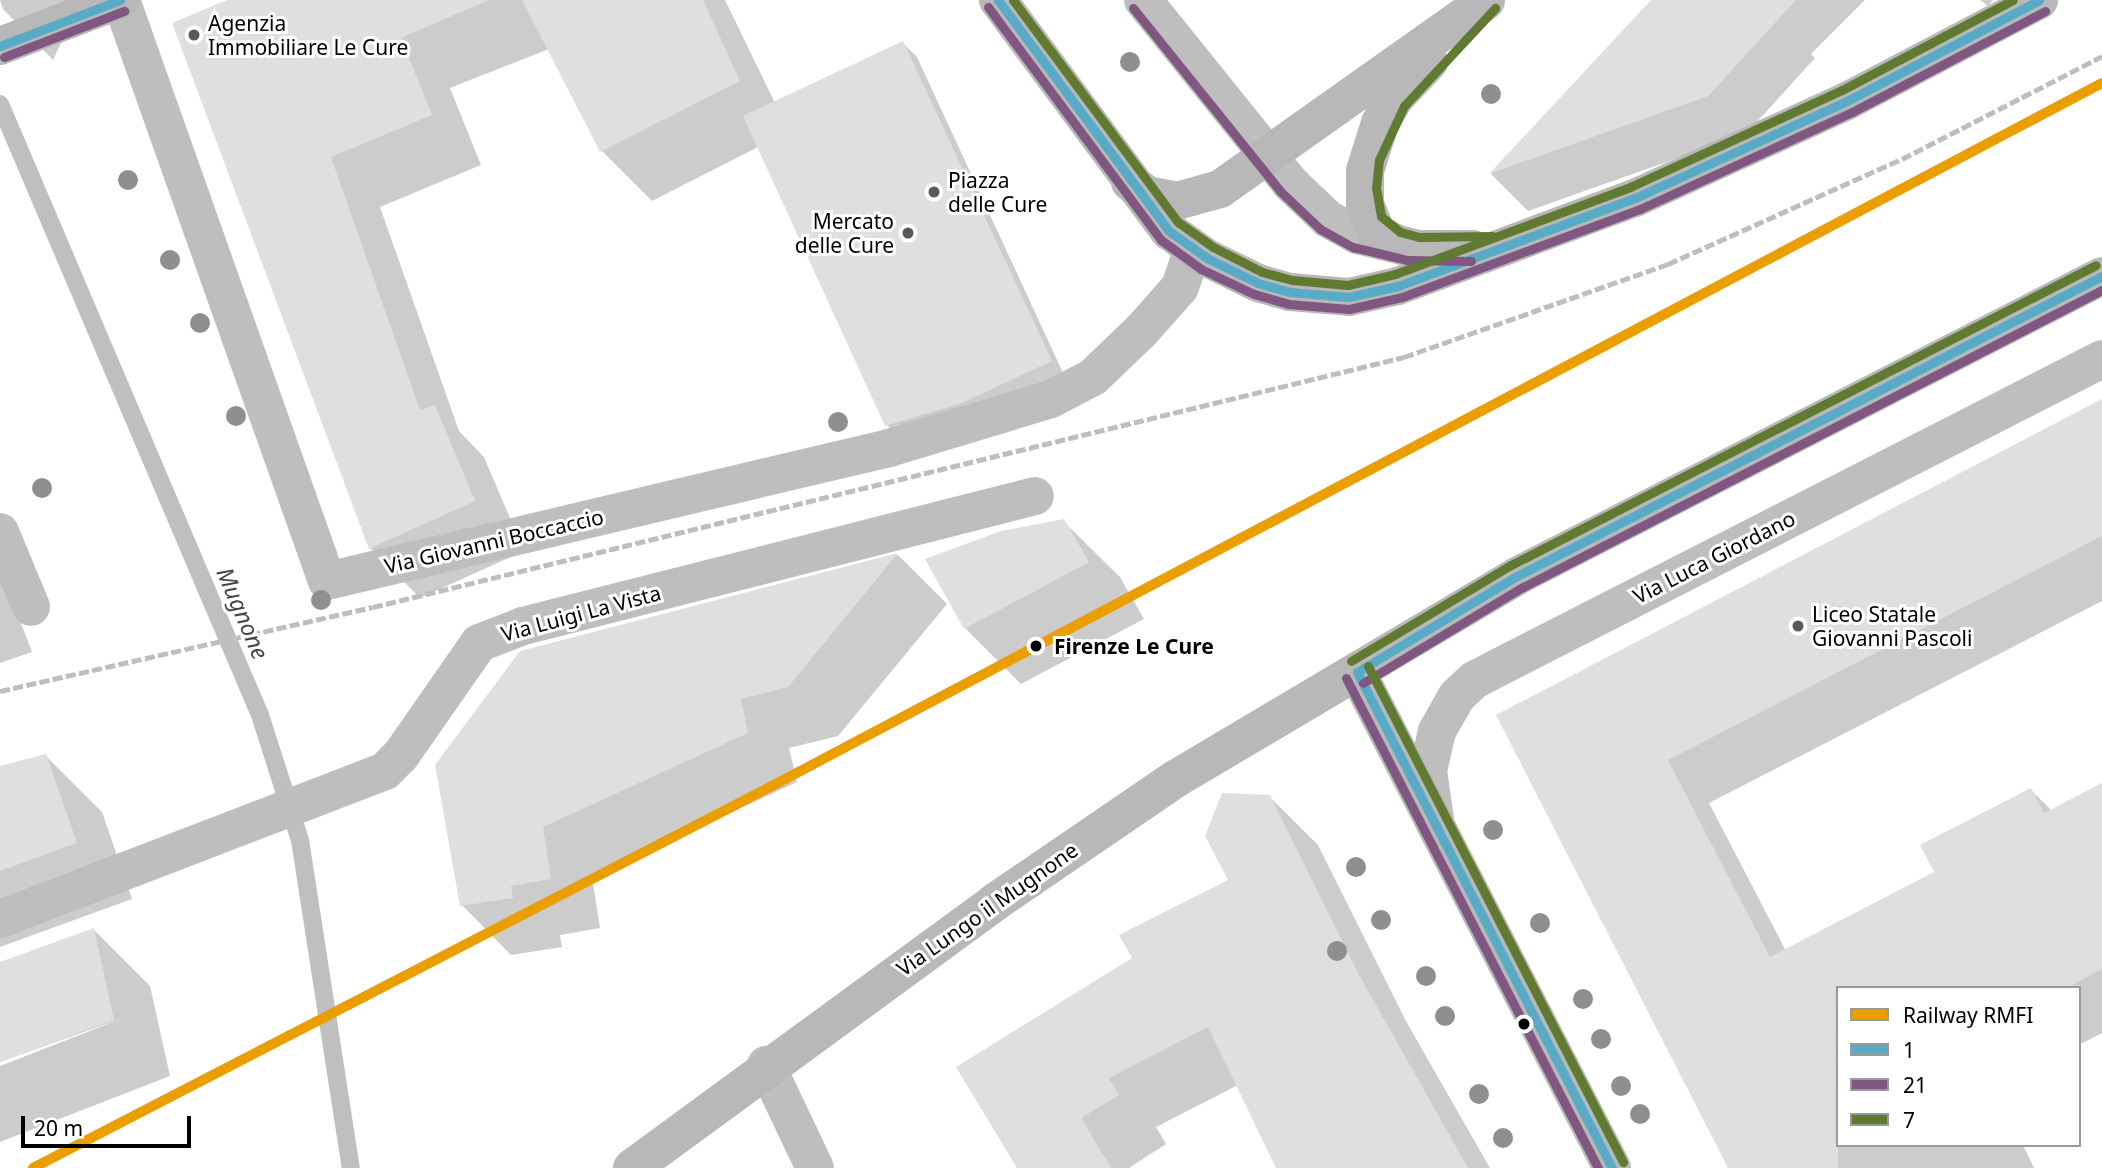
<!DOCTYPE html>
<html>
<head>
<meta charset="utf-8">
<style>
  body { margin:0 }
  #map { position:relative; width:2102px; height:1168px; overflow:hidden; background:#fff; font-family:"Noto Sans",sans-serif }
  div>[style] { position:absolute }
  .shadow>* { inset:0; background:#0003 }
  .stream>* { height:18px; margin:-9px; padding:0 9px; transform-origin:9px; border-radius:9px; background:#bfbfbf }
  .building>* { inset:0; background:#dfdfdf }
  .street>* { height:38px; margin:-19px; padding:0 19px; transform-origin:19px; border-radius:19px; background:#bebebe }
  .secondary>* { height:38px; margin:-19px; padding:0 19px; transform-origin:19px; border-radius:19px; background:#b8b8b8 }
  .rail>* { height:5px; margin-top:-2.5px; transform-origin:0; background:repeating-linear-gradient(90deg,#bebebe 0 10px,transparent 0 13.5px) }
  .bus-1>* { height:9px; margin:-4.5px; padding:0 4.5px; transform-origin:4.5px; border-radius:4.5px; background:#57abc7 }
  .bus-2>* { height:9px; margin:-4.5px; padding:0 4.5px; transform-origin:4.5px; border-radius:4.5px; background:#805781 }
  .bus-3>* { height:9px; margin:-4.5px; padding:0 4.5px; transform-origin:4.5px; border-radius:4.5px; background:#607b31 }
  .rail-1>* { height:10px; margin:-5px; padding:0 5px; transform-origin:5px; border-radius:5px; background:#eb9e00 }
  .trees>* { width:20px; height:20px; margin:-10px; border-radius:50%; background:#8f8f8f }
  .dots>* { width:19px; height:19px; translate:-50% -50%; box-sizing:border-box; border:4px solid #fff; border-radius:50% }
  span { translate:-50% -50%; white-space:nowrap; text-align:center; line-height:1.15; -webkit-text-stroke:6px #fff; paint-order:stroke }
  .poi-label { font-size:21px; color:#000 }
  .left { translate:0 -50%; text-align:left }
  .right { translate:-100% -50%; text-align:right }
  .street-label { font-size:21px; color:#000 }
  .stop-label { font-size:21px; color:#000; font-weight:700 }
  .water-label { font-size:23px; color:#444; font-style:italic }
  .legend { position:absolute; left:1836px; top:986px; width:245px; height:161px; box-sizing:border-box; background:#fff; border:2px solid #999; margin:0; padding:9px 12px; list-style:none; font-size:21px; color:#000 }
  .legend li { display:flex; align-items:center; gap:14px; height:35px }
  .legend b { width:35px; border:2px solid #999 }
  .scale { position:absolute; left:21px; top:1116px; width:170px; height:32px; box-sizing:border-box; border:4px solid #000; border-top:0; padding-left:9px; font-size:21px; line-height:24px; white-space:nowrap; color:#000; -webkit-text-stroke:5px #fff; paint-order:stroke }
</style>
</head>
<body>
<div id="map">
  <div class="shadow">
    <i style="clip-path:polygon(0 0,81px 0,53px 60px,3px 9px)"></i>
    <i style="clip-path:polygon(237px 0,725px 0,775px 103px,903px 43px,917px 57px,1064px 375px,901px 439px,887px 425px,758px 147px,652px 201px,602px 151px,549px 49px,450px 88px,481px 165px,380px 207px,459px 431px,484px 457px,524px 551px,420px 598px,370px 548px)"></i>
    <i style="clip-path:polygon(1656px 0,1865px 0,1811px 54px,1815px 58px,1746px 134px,1528px 211px,1491px 174px)"></i>
    <i style="clip-path:polygon(1980px 0,1993px 0,1988px 6px)"></i>
    <i style="clip-path:polygon(2102px 400px,2102px 601px,1709px 803px,1786px 951px,1936px 873px,2031px 790px,2052px 811px,2102px 785px,2102px 1033px,2079px 1045px,2079px 988px,1838px 988px,1838px 1145px,2023px 1145px,2034px 1168px,1729px 1168px,1498px 716px)"></i>
    <i style="clip-path:polygon(1063px 521px,1120px 577px,1144px 619px,1021px 684px,965px 628px)"></i>
    <i style="clip-path:polygon(898px 555px,947px 604px,838px 736px,789px 748px,797px 782px,592px 877px,600px 928px,560px 935px,562px 947px,511px 955px,462px 905px,521px 652px)"></i>
    <i style="clip-path:polygon(0 569px,32px 652px,0 663px)"></i>
    <i style="clip-path:polygon(46px 756px,102px 812px,132px 899px,0 947px,0 768px)"></i>
    <i style="clip-path:polygon(1269px 796px,1318px 845px,1407px 1023px,1490px 1168px,1277px 1168px,1238px 1085px,1156px 1127px,1166px 1144px,1129px 1168px,1023px 1168px,1134px 959px,1230px 881px)"></i>
    <i style="clip-path:polygon(94px 930px,150px 986px,170px 1076px,0 1142px,0 1066px,123px 1018px,0 1062px,0 965px)"></i>
  </div>
  <div class="stream">
    <i style="left:0;top:104px;width:664px;rotate:66.95deg"></i>
    <i style="left:260px;top:715px;width:131px;rotate:72.3deg"></i>
    <i style="left:300px;top:840px;width:332px;rotate:81.2deg"></i>
  </div>
  <div class="building">
    <i style="clip-path:polygon(227px 0,489px 0,401px 38px,432px 115px,331px 157px,420px 410px,435px 405px,475px 501px,369px 549px,172px 23px)"></i>
    <i style="clip-path:polygon(522px 0,703px 0,740px 81px,600px 152px)"></i>
    <i style="clip-path:polygon(1651px 0,1796px 0,1708px 96px,1489px 174px)"></i>
    <i style="clip-path:polygon(903px 41px,1052px 361px,962px 403px,885px 426px,743px 116px)"></i>
    <i style="clip-path:polygon(2102px 399px,2102px 536px,1668px 760px,1770px 957px,1934px 872px,1920px 845px,2031px 788px,2044px 813px,2102px 783px,2102px 969px,2066px 988px,1838px 988px,1838px 1168px,1728px 1168px,1496px 715px)"></i>
    <i style="clip-path:polygon(1064px 519px,1089px 562px,964px 629px,925px 559px,1001px 531px)"></i>
    <i style="clip-path:polygon(898px 553px,788px 687px,741px 699px,748px 733px,543px 827px,551px 879px,511px 886px,513px 898px,460px 906px,435px 765px,520px 651px)"></i>
    <i style="clip-path:polygon(46px 754px,77px 843px,0 871px,0 766px)"></i>
    <i style="clip-path:polygon(1222px 793px,1270px 795px,1358px 973px,1468px 1168px,1276px 1168px,1208px 1027px,1109px 1078px,1119px 1095px,1081px 1118px,1111px 1168px,1017px 1168px,956px 1067px,1132px 958px,1119px 935px,1228px 880px,1205px 836px)"></i>
    <i style="clip-path:polygon(94px 928px,114px 1020px,0 1062px,0 962px)"></i>
  </div>
  <div class="street">
    <i style="left:121px;top:0;width:616px;rotate:70.48deg"></i>
    <i style="left:327px;top:581px;width:578px;rotate:-13.31deg"></i>
    <i style="left:889px;top:448px;width:169px;rotate:-16.8deg"></i>
    <i style="left:1051px;top:399px;width:47px;rotate:-27.6deg"></i>
    <i style="left:1093px;top:377px;width:68px;rotate:-43.8deg"></i>
    <i style="left:1142px;top:330px;width:57px;rotate:-48.5deg"></i>
    <i style="left:1180px;top:287px;width:40px;rotate:-71.1deg"></i>
    <i style="left:1143px;top:0;width:235px;rotate:51.2deg"></i>
    <i style="left:1290px;top:183px;width:52px;rotate:43.5deg"></i>
    <i style="left:1328px;top:219px;width:33px;rotate:29deg"></i>
    <i style="left:1357px;top:235px;width:51px;rotate:13.5deg"></i>
    <i style="left:0;top:532px;width:81px;rotate:67.5deg"></i>
    <i style="left:1435px;top:819px;width:49px;rotate:-98.3deg"></i>
    <i style="left:1428px;top:771px;width:41px;rotate:-77.3deg"></i>
    <i style="left:1437px;top:731px;width:40px;rotate:-60.3deg"></i>
    <i style="left:1457px;top:696px;width:23px;rotate:-43deg"></i>
    <i style="left:1474px;top:680px;width:705px;rotate:-27.07deg"></i>
    <i style="left:0;top:919px;width:412px;rotate:-21deg"></i>
    <i style="left:385px;top:771px;width:23px;rotate:-45deg"></i>
    <i style="left:401px;top:755px;width:136px;rotate:-55.1deg"></i>
    <i style="left:479px;top:643px;width:47px;rotate:-21.1deg"></i>
    <i style="left:523px;top:626px;width:528px;rotate:-14.25deg"></i>
    <i style="left:766px;top:1065px;width:114px;rotate:64.6deg"></i>
  </div>
  <div class="secondary">
    <i style="left:998px;top:0;width:287px;rotate:53.5deg"></i>
    <i style="left:1169px;top:231px;width:47px;rotate:35.4deg"></i>
    <i style="left:1207px;top:258px;width:57px;rotate:26.1deg"></i>
    <i style="left:1258px;top:283px;width:33px;rotate:16deg"></i>
    <i style="left:1290px;top:292px;width:59px;rotate:4.8deg"></i>
    <i style="left:1349px;top:297px;width:50px;rotate:-12.7deg"></i>
    <i style="left:1398px;top:286px;width:253px;rotate:-20.4deg"></i>
    <i style="left:1635px;top:198px;width:233px;rotate:-24.6deg"></i>
    <i style="left:1847px;top:101px;width:217px;rotate:-27.7deg"></i>
    <i style="left:0;top:46px;width:129px;rotate:-21deg"></i>
    <i style="left:1429px;top:62px;width:51px;rotate:133.4deg"></i>
    <i style="left:1394px;top:99px;width:28px;rotate:120deg"></i>
    <i style="left:1380px;top:123px;width:50px;rotate:107.4deg"></i>
    <i style="left:1365px;top:171px;width:33px;rotate:90deg"></i>
    <i style="left:1365px;top:204px;width:31px;rotate:68deg"></i>
    <i style="left:1377px;top:233px;width:21px;rotate:29deg"></i>
    <i style="left:1395px;top:243px;width:23px;rotate:15deg"></i>
    <i style="left:1417px;top:249px;width:56px"></i>
    <i style="left:1130px;top:182px;width:21px;rotate:37deg"></i>
    <i style="left:1147px;top:195px;width:31px;rotate:11deg"></i>
    <i style="left:1177px;top:201px;width:45px;rotate:-15.6deg"></i>
    <i style="left:1220px;top:189px;width:326px;rotate:-35.3deg"></i>
    <i style="left:1357px;top:672px;width:558px;rotate:62.79deg"></i>
    <i style="left:632px;top:1168px;width:450px;rotate:-36.2deg"></i>
    <i style="left:995px;top:902px;width:220px;rotate:-34.3deg"></i>
    <i style="left:1177px;top:778px;width:395px;rotate:-30.7deg"></i>
    <i style="left:1517px;top:576px;width:657px;rotate:-27.15deg"></i>
  </div>
  <div class="rail">
    <i style="left:0;top:691px;width:382px;rotate:-12.7deg"></i>
    <i style="left:373px;top:607px;width:1061px;rotate:-13.63deg"></i>
    <i style="left:1404px;top:357px;width:280px;rotate:-19.4deg"></i>
    <i style="left:1668px;top:264px;width:256px;rotate:-24.2deg"></i>
    <i style="left:1902px;top:159px;width:225px;rotate:-27.2deg"></i>
  </div>
  <div class="bus-1">
    <i style="left:998px;top:0;width:287px;rotate:53.5deg"></i>
    <i style="left:1169px;top:231px;width:47px;rotate:35.4deg"></i>
    <i style="left:1207px;top:258px;width:57px;rotate:26.1deg"></i>
    <i style="left:1258px;top:283px;width:33px;rotate:16deg"></i>
    <i style="left:1290px;top:292px;width:59px;rotate:4.8deg"></i>
    <i style="left:1349px;top:297px;width:50px;rotate:-12.7deg"></i>
    <i style="left:1398px;top:286px;width:253px;rotate:-20.4deg"></i>
    <i style="left:1635px;top:198px;width:233px;rotate:-24.6deg"></i>
    <i style="left:1847px;top:101px;width:217px;rotate:-27.7deg"></i>
    <i style="left:0;top:46px;width:129px;rotate:-21deg"></i>
    <i style="left:1357px;top:672px;width:187px;rotate:-31deg"></i>
    <i style="left:1517px;top:576px;width:657px;rotate:-27.15deg"></i>
    <i style="left:1357px;top:672px;width:558px;rotate:62.79deg"></i>
  </div>
  <div class="bus-2">
    <i style="left:988px;top:7px;width:290px;rotate:53.4deg"></i>
    <i style="left:1161px;top:240px;width:49px;rotate:35.9deg"></i>
    <i style="left:1201px;top:269px;width:59px;rotate:25.3deg"></i>
    <i style="left:1254px;top:294px;width:35px;rotate:16deg"></i>
    <i style="left:1288px;top:304px;width:61px;rotate:4.7deg"></i>
    <i style="left:1349px;top:309px;width:54px;rotate:-12.8deg"></i>
    <i style="left:1402px;top:297px;width:254px;rotate:-20.3deg"></i>
    <i style="left:1640px;top:209px;width:233px;rotate:-24.6deg"></i>
    <i style="left:1852px;top:112px;width:218px;rotate:-27.6deg"></i>
    <i style="left:1133px;top:8px;width:235px;rotate:51.2deg"></i>
    <i style="left:1280px;top:191px;width:55px;rotate:43.5deg"></i>
    <i style="left:1320px;top:229px;width:38px;rotate:29deg"></i>
    <i style="left:1353px;top:247px;width:56px;rotate:13.5deg"></i>
    <i style="left:1407px;top:260px;width:64px;rotate:0.9deg"></i>
    <i style="left:4px;top:57px;width:129px;rotate:-21deg"></i>
    <i style="left:1346px;top:678px;width:551px;rotate:62.78deg"></i>
    <i style="left:1363px;top:683px;width:187px;rotate:-31deg"></i>
    <i style="left:1523px;top:587px;width:651px;rotate:-27.16deg"></i>
  </div>
  <div class="bus-3">
    <i style="left:1013px;top:0;width:277px;rotate:53.4deg"></i>
    <i style="left:1178px;top:222px;width:43px;rotate:35.5deg"></i>
    <i style="left:1213px;top:247px;width:55px;rotate:27deg"></i>
    <i style="left:1262px;top:272px;width:31px;rotate:15deg"></i>
    <i style="left:1292px;top:280px;width:56px;rotate:5.1deg"></i>
    <i style="left:1348px;top:285px;width:48px;rotate:-13.2deg"></i>
    <i style="left:1395px;top:274px;width:251px;rotate:-20.3deg"></i>
    <i style="left:1630px;top:187px;width:233px;rotate:-24.6deg"></i>
    <i style="left:1842px;top:90px;width:193px;rotate:-27.8deg"></i>
    <i style="left:1492px;top:236px;width:73px;rotate:179.2deg"></i>
    <i style="left:1419px;top:237px;width:20px;rotate:-165deg"></i>
    <i style="left:1400px;top:232px;width:25px;rotate:-140deg"></i>
    <i style="left:1381px;top:216px;width:28px;rotate:-100deg"></i>
    <i style="left:1376px;top:188px;width:28px;rotate:-84deg"></i>
    <i style="left:1379px;top:160px;width:60px;rotate:-65.2deg"></i>
    <i style="left:1404px;top:106px;width:134px;rotate:-47.1deg"></i>
    <i style="left:1351px;top:661px;width:187px;rotate:-31deg"></i>
    <i style="left:1511px;top:565px;width:657px;rotate:-27.15deg"></i>
    <i style="left:1368px;top:666px;width:558px;rotate:62.79deg"></i>
  </div>
  <div class="rail-1">
    <i style="left:33px;top:1168px;width:832px;rotate:-27.34deg"></i>
    <i style="left:772px;top:786px;width:1504px;rotate:-27.86deg"></i>
  </div>
  <div class="trees">
    <i style="left:1130px;top:62px"></i>
    <i style="left:1491px;top:94px"></i>
    <i style="left:128px;top:180px"></i>
    <i style="left:170px;top:260px"></i>
    <i style="left:200px;top:323px"></i>
    <i style="left:236px;top:416px"></i>
    <i style="left:838px;top:422px"></i>
    <i style="left:42px;top:488px"></i>
    <i style="left:321px;top:600px"></i>
    <i style="left:1493px;top:830px"></i>
    <i style="left:1356px;top:867px"></i>
    <i style="left:1381px;top:920px"></i>
    <i style="left:1540px;top:923px"></i>
    <i style="left:1337px;top:951px"></i>
    <i style="left:1426px;top:976px"></i>
    <i style="left:1583px;top:999px"></i>
    <i style="left:1445px;top:1016px"></i>
    <i style="left:1601px;top:1039px"></i>
    <i style="left:1621px;top:1086px"></i>
    <i style="left:1479px;top:1094px"></i>
    <i style="left:1640px;top:1114px"></i>
    <i style="left:1503px;top:1138px"></i>
  </div>
  <div class="dots">
    <i style="left:194px;top:35px;background:#595959"></i>
    <i style="left:934px;top:192px;background:#595959"></i>
    <i style="left:908px;top:233px;background:#595959"></i>
    <i style="left:1798px;top:626px;background:#595959"></i>
    <i style="left:1036px;top:646px;background:#000"></i>
    <i style="left:1524px;top:1024px;background:#000"></i>
  </div>
  <div class="poi-label">
    <span class="left" style="left:208px;top:35px">Agenzia<br>Immobiliare Le Cure</span>
    <span class="left" style="left:948px;top:192px">Piazza<br>delle Cure</span>
    <span class="right" style="left:894px;top:233px">Mercato<br>delle Cure</span>
    <span class="left" style="left:1812px;top:626px">Liceo Statale<br>Giovanni Pascoli</span>
  </div>
  <div class="street-label">
    <span style="left:494px;top:541px;rotate:-13deg">Via Giovanni Boccaccio</span>
    <span style="left:1714px;top:557px;rotate:-27deg">Via Luca Giordano</span>
    <span style="left:581px;top:613px;rotate:-15deg">Via Luigi La Vista</span>
    <span style="left:987px;top:909px;rotate:-35deg">Via Lungo il Mugnone</span>
  </div>
  <div class="stop-label">
    <span class="left" style="left:1054px;top:646px">Firenze Le Cure</span>
  </div>
  <div class="water-label">
    <span style="left:243px;top:613px;rotate:67deg">Mugnone</span>
  </div>
  <ul class="legend">
  <li><b style="height:9px;background:#eb9e00"></b>Railway RMFI</li>
  <li><b style="height:9px;background:#57abc7"></b>1</li>
  <li><b style="height:9px;background:#805781"></b>21</li>
  <li><b style="height:9px;background:#607b31"></b>7</li>
  </ul>
  <div class="scale">20 m</div>
</div>
</body>
</html>
